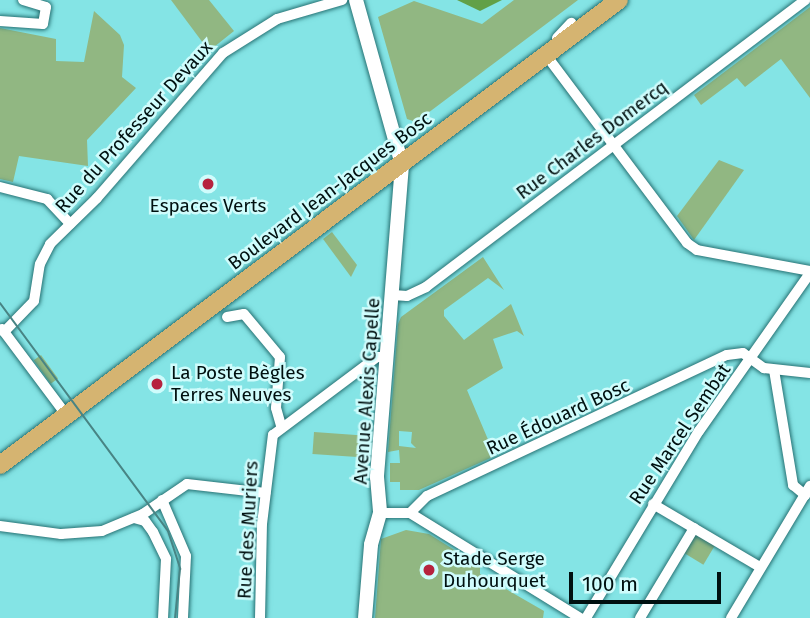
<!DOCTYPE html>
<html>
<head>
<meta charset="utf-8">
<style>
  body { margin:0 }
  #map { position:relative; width:810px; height:618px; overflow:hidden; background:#84e4e5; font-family:"Fira Sans",sans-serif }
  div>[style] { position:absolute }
  .green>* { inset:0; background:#91b782; transform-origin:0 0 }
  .forest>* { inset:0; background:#62a047 }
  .roads { filter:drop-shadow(0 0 2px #277274) drop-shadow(0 0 2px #277274) }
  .minor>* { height:10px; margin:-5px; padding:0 5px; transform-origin:5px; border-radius:5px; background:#fff }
  .tertiary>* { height:14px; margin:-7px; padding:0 7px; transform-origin:7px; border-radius:7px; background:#fff }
  .primary>* { height:18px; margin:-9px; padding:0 9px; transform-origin:9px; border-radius:9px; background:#d5b471 }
  .tram>* { height:2px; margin:-1px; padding:0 1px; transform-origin:1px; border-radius:1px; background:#488484 }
  .dots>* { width:19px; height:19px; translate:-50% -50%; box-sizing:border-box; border:4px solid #cffcfc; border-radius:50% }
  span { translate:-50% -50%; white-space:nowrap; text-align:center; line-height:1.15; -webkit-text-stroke:5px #cffcfc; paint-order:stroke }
  .street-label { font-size:19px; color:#001010 }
  .poi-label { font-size:19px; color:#001010 }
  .left { translate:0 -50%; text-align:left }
  .scale { position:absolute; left:569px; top:572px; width:152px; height:32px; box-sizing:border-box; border:4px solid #001010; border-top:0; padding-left:9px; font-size:21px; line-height:24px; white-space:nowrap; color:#001010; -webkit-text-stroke:5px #cffcfc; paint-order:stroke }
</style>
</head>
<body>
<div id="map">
  <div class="green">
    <i style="clip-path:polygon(171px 0,209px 0,234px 31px,209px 51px)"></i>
    <i style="clip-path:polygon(514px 0,578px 0,416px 122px,407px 119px,378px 17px,414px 1px,482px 24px)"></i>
    <i style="clip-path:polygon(810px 7px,810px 98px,781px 59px,745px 87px,737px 78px,701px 105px,694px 95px)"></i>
    <i style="clip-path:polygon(94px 11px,120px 35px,124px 45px,122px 77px,136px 88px,87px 140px,88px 166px,19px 156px,13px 182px,0 179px,0 28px,56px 39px,56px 61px,84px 62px)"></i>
    <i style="clip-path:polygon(719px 160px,744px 170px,694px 240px,677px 216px)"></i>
    <i style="clip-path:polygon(332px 232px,357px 265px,351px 277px,323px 239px)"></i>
    <i style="clip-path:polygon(evenodd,483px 257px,504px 290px,488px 278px,444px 310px,444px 316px,464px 340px,511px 304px,524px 336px,517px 331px,493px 339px,503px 368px,467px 390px,495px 456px,419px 490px,400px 490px,400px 482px,390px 482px,390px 463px,400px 463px,399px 450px,388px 452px,398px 324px,401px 317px,483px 257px,399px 431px,412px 432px,411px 443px,416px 448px,399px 446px,399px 431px)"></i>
    <i style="left:41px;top:355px;width:29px;height:9px;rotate:54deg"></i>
    <i style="left:314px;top:432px;width:56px;height:22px;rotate:4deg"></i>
    <i style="clip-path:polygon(406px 530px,429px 534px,480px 566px,480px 574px,544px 611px,543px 618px,375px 618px,381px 539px)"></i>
    <i style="left:695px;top:534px;width:23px;height:22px;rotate:31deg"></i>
  </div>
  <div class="forest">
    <i style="clip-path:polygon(457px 0,502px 0,480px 11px)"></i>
  </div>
  <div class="roads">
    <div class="minor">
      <i style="left:0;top:21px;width:43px;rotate:4deg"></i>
      <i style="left:43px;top:24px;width:17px;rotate:-80deg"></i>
      <i style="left:46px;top:7px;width:24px;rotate:-163deg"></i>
      <i style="left:557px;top:38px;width:21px;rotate:-47deg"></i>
      <i style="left:546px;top:55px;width:235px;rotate:53.1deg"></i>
      <i style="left:687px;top:243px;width:12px;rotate:35deg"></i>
      <i style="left:697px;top:250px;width:115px;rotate:10.5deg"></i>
      <i style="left:0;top:187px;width:49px;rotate:14.3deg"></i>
      <i style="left:47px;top:199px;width:34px;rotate:47deg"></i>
      <i style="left:393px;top:295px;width:14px;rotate:4deg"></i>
      <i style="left:407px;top:296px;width:21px;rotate:-25deg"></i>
      <i style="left:426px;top:287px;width:476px;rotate:-37.1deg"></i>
      <i style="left:227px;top:317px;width:17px;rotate:-10deg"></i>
      <i style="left:244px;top:314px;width:56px;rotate:50.1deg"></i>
      <i style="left:280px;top:357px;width:51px;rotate:94.5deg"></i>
      <i style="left:276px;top:408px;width:19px;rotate:74deg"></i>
      <i style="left:2px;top:329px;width:109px;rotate:53.2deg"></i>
      <i style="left:4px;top:332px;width:43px;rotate:-45.9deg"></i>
      <i style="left:34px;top:301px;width:37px;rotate:-81deg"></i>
      <i style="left:40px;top:264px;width:22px;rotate:-63deg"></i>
      <i style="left:50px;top:244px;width:66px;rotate:-44.4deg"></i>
      <i style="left:97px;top:198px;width:192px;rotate:-49deg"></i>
      <i style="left:223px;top:53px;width:64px;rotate:-32.2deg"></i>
      <i style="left:277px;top:19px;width:68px;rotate:-16.3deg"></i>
      <i style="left:774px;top:370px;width:117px;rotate:80.6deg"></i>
      <i style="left:793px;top:485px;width:16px;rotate:40deg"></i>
      <i style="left:162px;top:500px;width:61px;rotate:66.8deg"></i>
      <i style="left:186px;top:556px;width:62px;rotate:92.8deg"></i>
      <i style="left:653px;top:504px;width:124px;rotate:30.5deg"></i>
      <i style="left:380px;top:513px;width:30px"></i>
      <i style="left:410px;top:513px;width:24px;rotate:-45deg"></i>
      <i style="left:427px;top:496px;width:331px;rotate:-25.2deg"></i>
      <i style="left:727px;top:355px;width:16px;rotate:-7deg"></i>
      <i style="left:743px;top:353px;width:26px;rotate:36deg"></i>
      <i style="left:764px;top:368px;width:46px;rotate:6.2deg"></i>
      <i style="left:410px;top:513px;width:200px;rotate:31.7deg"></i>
      <i style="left:134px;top:518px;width:11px;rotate:15deg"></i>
      <i style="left:145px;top:521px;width:14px;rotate:54deg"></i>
      <i style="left:153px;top:532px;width:30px;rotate:64deg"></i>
      <i style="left:166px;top:559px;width:59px;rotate:92.9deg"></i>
      <i style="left:0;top:526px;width:62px;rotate:7.5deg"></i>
      <i style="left:61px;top:534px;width:41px;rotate:-4.2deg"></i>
      <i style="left:102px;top:531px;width:44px;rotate:-22.5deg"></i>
      <i style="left:143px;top:514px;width:53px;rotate:-34.3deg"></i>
      <i style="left:187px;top:484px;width:79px;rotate:6.6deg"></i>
      <i style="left:260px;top:618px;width:94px;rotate:-88.8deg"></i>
      <i style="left:262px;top:524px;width:90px;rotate:-83deg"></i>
      <i style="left:273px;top:435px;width:130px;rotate:-36.9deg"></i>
      <i style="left:377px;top:357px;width:10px"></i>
      <i style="left:586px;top:618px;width:218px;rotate:-58.9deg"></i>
      <i style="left:699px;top:431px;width:193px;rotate:-54.9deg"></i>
      <i style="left:640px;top:618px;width:105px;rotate:-59deg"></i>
      <i style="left:731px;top:618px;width:154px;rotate:-59.1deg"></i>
    </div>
    <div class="tertiary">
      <i style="left:356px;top:0;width:171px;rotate:74.4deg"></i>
      <i style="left:402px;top:165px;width:313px;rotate:94.6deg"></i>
      <i style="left:377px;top:477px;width:36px;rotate:85deg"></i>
      <i style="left:380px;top:513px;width:33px;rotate:106deg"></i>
      <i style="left:371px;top:545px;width:73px;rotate:94.7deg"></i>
    </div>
    <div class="primary">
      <i style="left:0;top:465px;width:774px;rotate:-36.91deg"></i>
    </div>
  </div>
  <div class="tram">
    <i style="left:0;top:303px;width:283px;rotate:53.6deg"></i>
    <i style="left:168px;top:531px;width:40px;rotate:72deg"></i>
    <i style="left:180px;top:569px;width:49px;rotate:95.8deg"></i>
  </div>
  <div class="dots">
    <i style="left:208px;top:184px;background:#b6233e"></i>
    <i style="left:157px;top:384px;background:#b6233e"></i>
    <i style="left:429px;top:570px;background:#b6233e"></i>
  </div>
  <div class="street-label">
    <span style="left:134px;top:127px;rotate:-48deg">Rue du Professeur Devaux</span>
    <span style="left:592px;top:140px;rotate:-37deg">Rue Charles Domercq</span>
    <span style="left:330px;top:191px;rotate:-37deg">Boulevard Jean-Jacques Bosc</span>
    <span style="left:367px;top:391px;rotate:-86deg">Avenue Alexis Capelle</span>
    <span style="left:558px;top:417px;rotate:-25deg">Rue Édouard Bosc</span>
    <span style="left:680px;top:434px;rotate:-56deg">Rue Marcel Sembat</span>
    <span style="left:248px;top:530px;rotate:-87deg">Rue des Muriers</span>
  </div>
  <div class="poi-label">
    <span style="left:208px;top:206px">Espaces Verts</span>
    <span class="left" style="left:171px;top:384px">La Poste Bègles<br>Terres Neuves</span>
    <span class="left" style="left:443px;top:570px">Stade Serge<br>Duhourquet</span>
  </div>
  <div class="scale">100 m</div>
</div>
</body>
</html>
